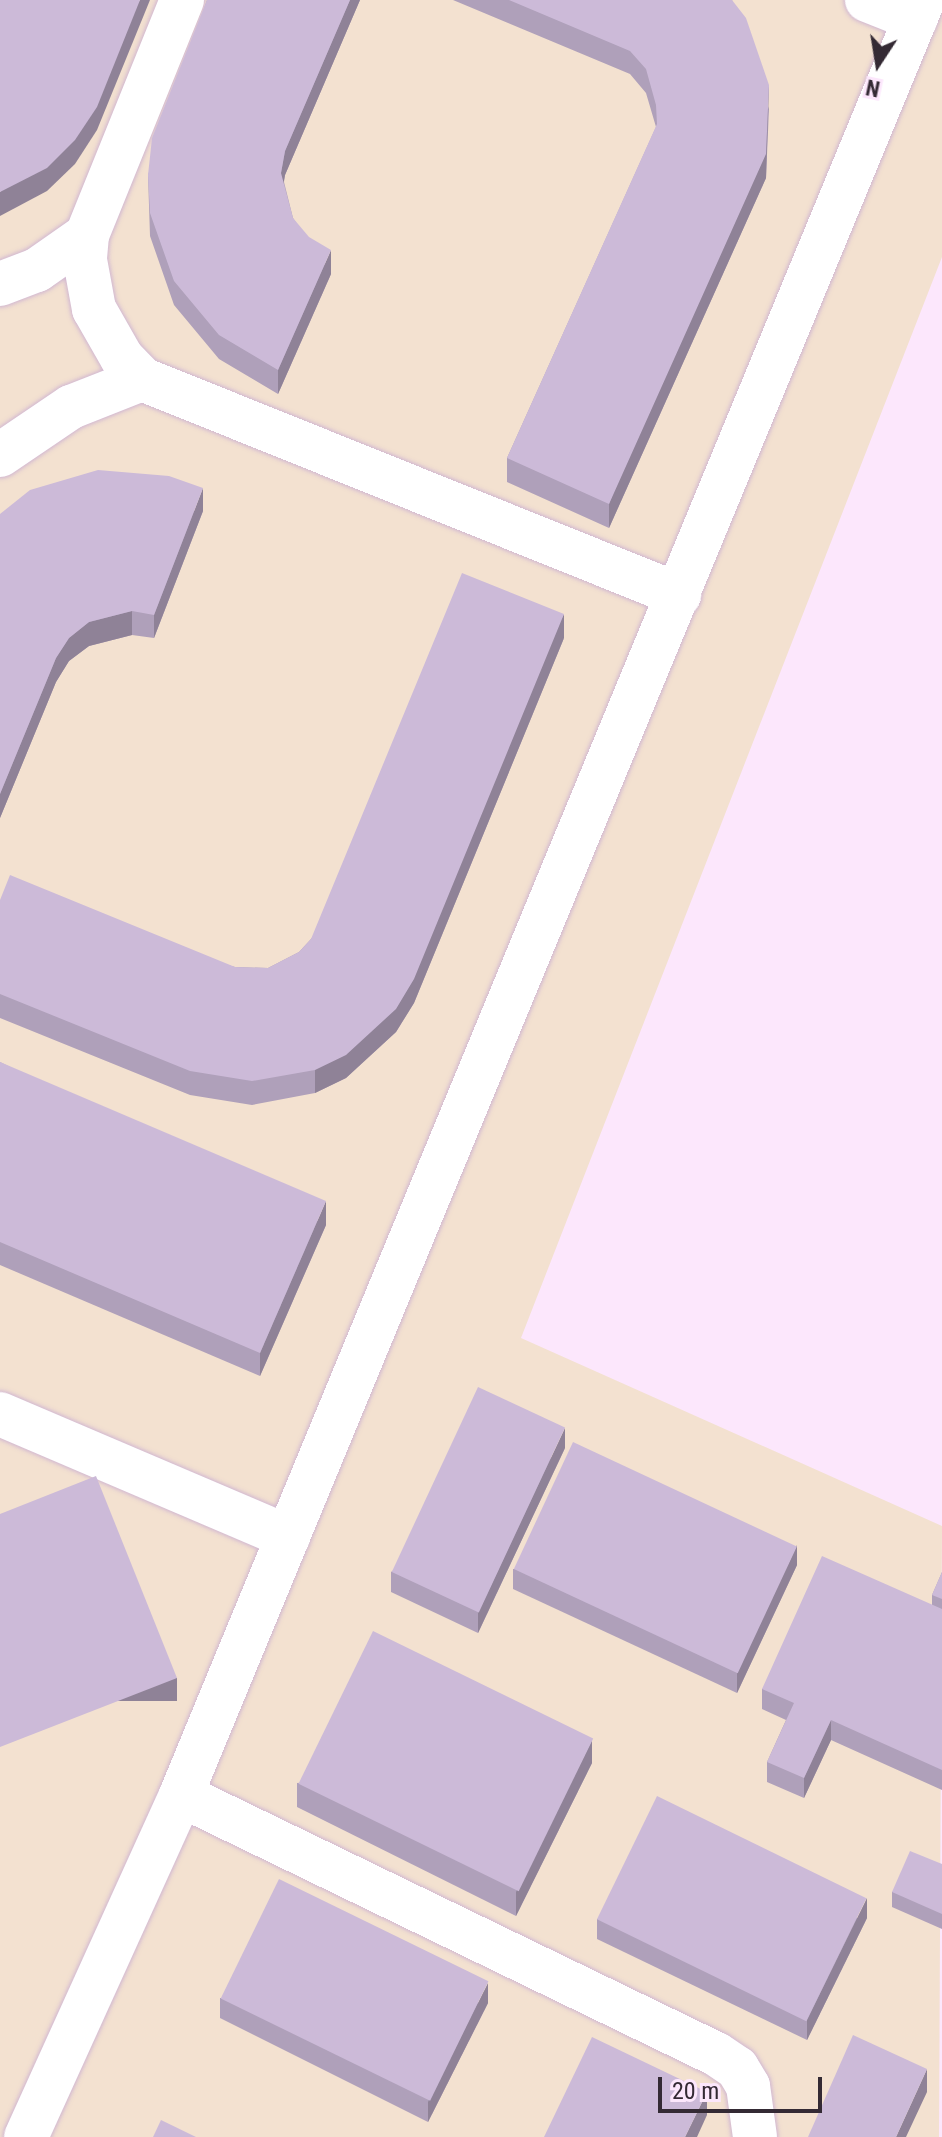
<!DOCTYPE html>
<html>
<head>
<meta charset="utf-8">
<style>
  body { margin:0 }
  #map { position:relative; width:942px; height:2137px; overflow:hidden; background:#fce7fc; font-family:"Roboto Condensed",sans-serif }
  div>[style] { position:absolute }
  .commercial>* { inset:0; background:#f3e1d0 }
  .roads { filter:drop-shadow(0 0 2px #d1b7d1) drop-shadow(0 0 2px #d1b7d1) }
  .minor>* { height:44px; margin:-22px; padding:0 22px; transform-origin:22px; border-radius:22px; background:#fff }
  .wall>* { inset:0; background:#afa0ba }
  .shaded-wall>* { inset:0; background:#8f8297; transform-origin:0 0 }
  .building>* { inset:0; background:#ccbad8; transform-origin:0 0 }
  span { translate:-50% -50%; white-space:nowrap; text-align:center; line-height:1.15; -webkit-text-stroke:6px #fce7fc; paint-order:stroke }
  .north { position:absolute; left:838px; top:24px; width:80px; height:80px; -webkit-text-stroke:6px #fce7fc; paint-order:stroke; rotate:192deg; font-size:22px; font-weight:700; line-height:32px; text-align:center; color:#342a34 }
  .north::after { content:''; display:block; margin:auto; width:28px; height:36px; background:#342a34; clip-path:polygon(50% 0,100% 100%,50% 72%,0 100%) }
  .scale { position:absolute; left:658px; top:2077px; width:164px; height:36px; box-sizing:border-box; border:4px solid #342a34; border-top:0; padding-left:10px; font-size:24px; line-height:28px; white-space:nowrap; color:#342a34; -webkit-text-stroke:6px #fce7fc; paint-order:stroke }
</style>
</head>
<body>
<div id="map">
  <div class="commercial">
    <i style="clip-path:polygon(0 0,942px 0,942px 257px,521px 1338px,942px 1526px,939px 2137px,0 2137px)"></i>
  </div>
  <div class="roads">
    <div class="minor">
      <i style="left:182px;top:0;width:253px;rotate:112deg"></i>
      <i style="left:87px;top:235px;width:25px;rotate:95deg"></i>
      <i style="left:85px;top:260px;width:50px;rotate:79.6deg"></i>
      <i style="left:94px;top:309px;width:56px;rotate:60.3deg"></i>
      <i style="left:122px;top:358px;width:29px;rotate:46deg"></i>
      <i style="left:142px;top:379px;width:579px;rotate:21.91deg"></i>
      <i style="left:867px;top:0;width:52px;rotate:21.6deg"></i>
      <i style="left:0;top:284px;width:40px;rotate:-21deg"></i>
      <i style="left:37px;top:270px;width:61px;rotate:-35deg"></i>
      <i style="left:0;top:455px;width:86px;rotate:-34.1deg"></i>
      <i style="left:71px;top:407px;width:76px;rotate:-21.5deg"></i>
      <i style="left:0;top:1414px;width:313px;rotate:23.1deg"></i>
      <i style="left:26px;top:2137px;width:375px;rotate:-65.6deg"></i>
      <i style="left:755px;top:2137px;width:51px;rotate:-97.8deg"></i>
      <i style="left:748px;top:2086px;width:21px;rotate:-121deg"></i>
      <i style="left:737px;top:2068px;width:25px;rotate:-146deg"></i>
      <i style="left:716px;top:2054px;width:594px;rotate:-154.17deg"></i>
      <i style="left:181px;top:1795px;width:1942px;rotate:-67.54deg"></i>
    </div>
  </div>
  <div class="wall">
    <i style="clip-path:polygon(207px 0,360px 0,285px 175px,284px 182px,293px 218px,331px 274px,278px 394px,219px 359px,174px 305px,150px 236px,148px 175px)"></i>
    <i style="clip-path:polygon(453px 0,732px 0,769px 109px,766px 178px,609px 528px,507px 482px,507px 458px,656px 127px,646px 93px,630px 74px)"></i>
    <i style="clip-path:polygon(203px 511px,154px 638px,132px 635px,89px 646px,69px 661px,56px 682px,0 818px,0 514px)"></i>
    <i style="clip-path:polygon(564px 638px,414px 1003px,396px 1032px,346px 1078px,315px 1093px,252px 1105px,190px 1095px,0 1018px,0 900px,235px 967px,268px 968px,299px 952px,311px 939px)"></i>
    <i style="clip-path:polygon(0 1062px,326px 1225px,260px 1376px,0 1265px)"></i>
    <i style="clip-path:polygon(565px 1448px,478px 1633px,391px 1592px,391px 1572px)"></i>
    <i style="clip-path:polygon(797px 1565px,737px 1693px,513px 1589px,513px 1569px)"></i>
    <i style="clip-path:polygon(942px 1572px,942px 1790px,831px 1740px,804px 1798px,767px 1782px,767px 1762px,786px 1720px,762px 1709px,762px 1689px,932px 1605px,932px 1595px)"></i>
    <i style="clip-path:polygon(592px 1763px,516px 1916px,297px 1807px,297px 1783px)"></i>
    <i style="clip-path:polygon(942px 1864px,942px 1929px,892px 1907px,892px 1892px)"></i>
    <i style="clip-path:polygon(867px 1918px,807px 2040px,597px 1939px,597px 1919px)"></i>
    <i style="clip-path:polygon(220px 1998px,488px 2003px,428px 2122px,220px 2018px)"></i>
  </div>
  <div class="shaded-wall">
    <i style="clip-path:polygon(140px 0,150px 0,97px 130px,75px 164px,47px 191px,0 216px,0 192px)"></i>
    <i style="clip-path:polygon(350px 0,360px 0,285px 175px,281px 196px,281px 173px,285px 151px)"></i>
    <i style="clip-path:polygon(769px 85px,766px 178px,609px 528px,609px 504px)"></i>
    <i style="clip-path:polygon(331px 250px,331px 274px,278px 394px,278px 370px)"></i>
    <i style="clip-path:polygon(203px 488px,203px 511px,154px 638px,154px 615px)"></i>
    <i style="clip-path:polygon(132px 611px,132px 635px,89px 646px,69px 661px,56px 682px,0 818px,0 794px,56px 658px,69px 638px,89px 622px)"></i>
    <i style="clip-path:polygon(564px 614px,564px 638px,414px 1003px,396px 1032px,346px 1078px,315px 1093px,315px 1070px)"></i>
    <i style="clip-path:polygon(326px 1201px,326px 1225px,260px 1376px,260px 1353px)"></i>
    <i style="clip-path:polygon(565px 1428px,565px 1448px,478px 1633px,478px 1613px)"></i>
    <i style="clip-path:polygon(797px 1545px,797px 1565px,737px 1693px,737px 1673px)"></i>
    <i style="left:177px;top:1678px;width:23px;height:190px;rotate:90deg"></i>
    <i style="clip-path:polygon(831px 1720px,831px 1740px,804px 1798px,804px 1778px)"></i>
    <i style="clip-path:polygon(592px 1740px,592px 1763px,516px 1916px,516px 1892px)"></i>
    <i style="clip-path:polygon(867px 1898px,867px 1918px,807px 2040px,807px 2020px)"></i>
    <i style="clip-path:polygon(488px 1983px,488px 2003px,428px 2122px,428px 2102px)"></i>
    <i style="clip-path:polygon(927px 2069px,927px 2092px,906px 2137px,896px 2137px)"></i>
    <i style="clip-path:polygon(707px 2092px,707px 2115px,697px 2137px,685px 2137px)"></i>
  </div>
  <div class="building">
    <i style="clip-path:polygon(0 0,140px 0,97px 107px,75px 140px,47px 168px,0 192px)"></i>
    <i style="clip-path:polygon(207px 0,350px 0,285px 151px,281px 173px,293px 218px,309px 237px,331px 250px,278px 370px,219px 335px,174px 281px,150px 213px,148px 175px,152px 138px)"></i>
    <i style="clip-path:polygon(509px 0,732px 0,746px 18px,769px 85px,766px 154px,609px 504px,507px 458px,657px 124px,656px 105px,646px 69px,630px 51px)"></i>
    <i style="clip-path:polygon(98px 470px,169px 476px,203px 488px,154px 615px,132px 611px,89px 622px,69px 638px,56px 658px,0 794px,0 514px,30px 490px)"></i>
    <i style="clip-path:polygon(462px 573px,564px 614px,414px 979px,396px 1009px,346px 1055px,315px 1070px,252px 1081px,190px 1071px,0 994px,0 900px,10px 875px,235px 967px,268px 968px,299px 952px,311px 939px)"></i>
    <i style="clip-path:polygon(0 1062px,326px 1201px,260px 1353px,0 1242px)"></i>
    <i style="left:478px;top:1387px;width:96px;height:204px;rotate:25deg"></i>
    <i style="left:573px;top:1442px;width:247px;height:140px;rotate:25deg"></i>
    <i style="clip-path:polygon(96px 1476px,177px 1678px,0 1747px,0 1514px)"></i>
    <i style="clip-path:polygon(822px 1556px,942px 1609px,942px 1770px,831px 1720px,804px 1778px,767px 1762px,794px 1703px,762px 1689px)"></i>
    <i style="clip-path:polygon(942px 1572px,942px 1599px,932px 1595px)"></i>
    <i style="left:373px;top:1631px;width:245px;height:170px;rotate:26deg"></i>
    <i style="left:657px;top:1796px;width:233px;height:137px;rotate:26deg"></i>
    <i style="clip-path:polygon(910px 1851px,942px 1864px,942px 1914px,892px 1892px)"></i>
    <i style="left:279px;top:1879px;width:233px;height:133px;rotate:26deg"></i>
    <i style="clip-path:polygon(853px 2035px,927px 2069px,896px 2137px,808px 2137px)"></i>
    <i style="clip-path:polygon(592px 2037px,707px 2092px,685px 2137px,544px 2137px)"></i>
    <i style="clip-path:polygon(161px 2120px,196px 2137px,153px 2137px)"></i>
  </div>
  <div class="north">N</div>
  <div class="scale">20 m</div>
</div>
</body>
</html>
